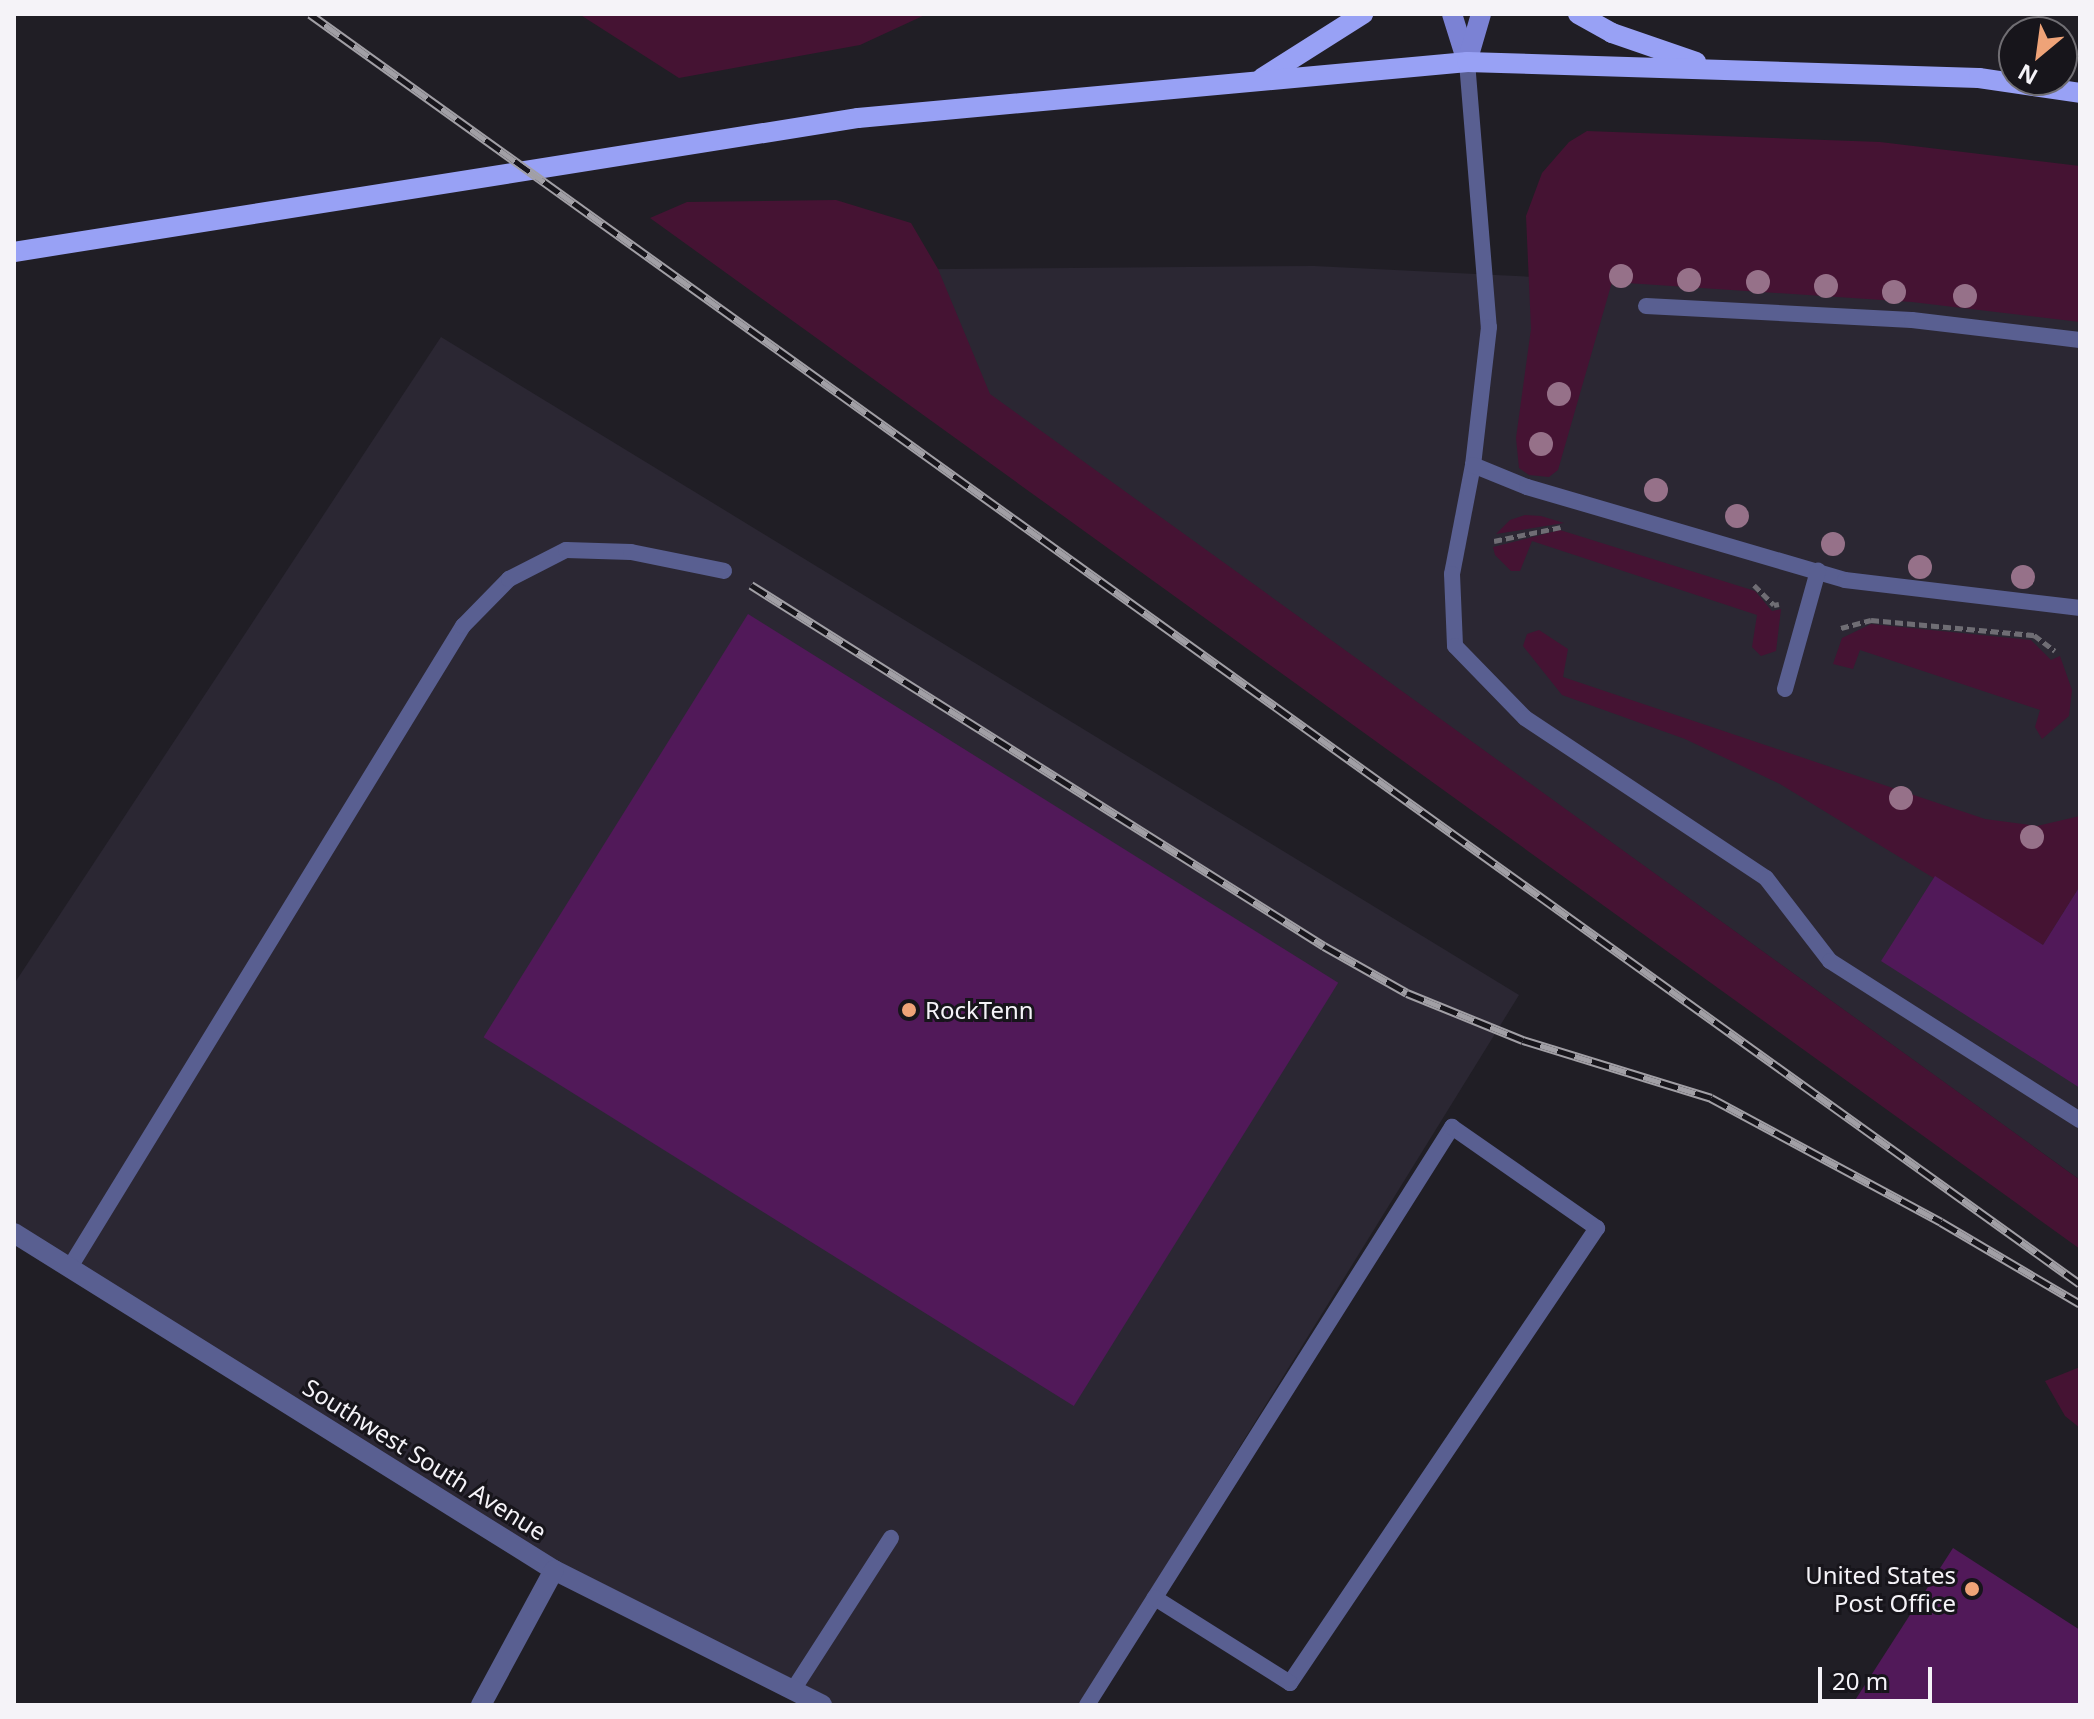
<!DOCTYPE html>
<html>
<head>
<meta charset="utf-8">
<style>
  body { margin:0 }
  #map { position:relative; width:2094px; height:1719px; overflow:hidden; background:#201e25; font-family:"Noto Sans",sans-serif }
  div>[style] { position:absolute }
  .built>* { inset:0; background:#2b2733 }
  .green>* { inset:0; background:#451333 }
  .building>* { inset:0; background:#511959; transform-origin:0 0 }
  .path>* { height:5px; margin-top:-2.5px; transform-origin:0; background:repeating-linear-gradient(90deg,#6f6d74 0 8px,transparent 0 12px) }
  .lane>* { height:16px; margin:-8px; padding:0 8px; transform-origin:8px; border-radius:8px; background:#595f91 }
  .street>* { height:20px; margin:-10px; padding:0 10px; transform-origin:10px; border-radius:10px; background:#595f91 }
  .secondary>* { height:20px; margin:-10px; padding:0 10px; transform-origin:10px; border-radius:10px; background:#7b82d4 }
  .primary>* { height:20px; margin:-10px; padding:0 10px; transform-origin:10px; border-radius:10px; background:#98a1f5 }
  .rail>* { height:9px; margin-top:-4.5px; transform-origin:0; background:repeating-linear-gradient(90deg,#17151b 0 18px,#a19fa5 0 36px); box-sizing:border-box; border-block:2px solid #a19fa5 }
  .trees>* { width:24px; height:24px; margin:-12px; border-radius:50%; background:#967189 }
  .dots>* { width:22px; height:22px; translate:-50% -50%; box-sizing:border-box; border:4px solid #17151b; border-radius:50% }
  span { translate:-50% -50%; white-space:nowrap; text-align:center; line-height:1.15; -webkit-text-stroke:6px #17151b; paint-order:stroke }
  .poi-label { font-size:24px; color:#f5f3f8 }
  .left { translate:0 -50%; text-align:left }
  .right { translate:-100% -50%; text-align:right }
  .street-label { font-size:24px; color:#f5f3f8 }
  .frame { position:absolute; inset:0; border:16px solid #f5f3f8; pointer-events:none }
  .north { position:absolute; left:1998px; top:16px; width:80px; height:80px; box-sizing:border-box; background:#17151b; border:2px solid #706e73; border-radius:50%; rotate:209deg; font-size:22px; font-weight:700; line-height:32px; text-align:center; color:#f5f3f8 }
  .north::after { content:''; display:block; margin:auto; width:28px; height:36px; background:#efa378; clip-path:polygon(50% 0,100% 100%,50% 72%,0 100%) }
  .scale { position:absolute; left:1818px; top:1667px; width:114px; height:36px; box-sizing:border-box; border:4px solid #f5f3f8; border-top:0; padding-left:10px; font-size:24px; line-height:28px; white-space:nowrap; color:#f5f3f8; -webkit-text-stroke:6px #17151b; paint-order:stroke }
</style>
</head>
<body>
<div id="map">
  <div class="built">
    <i style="clip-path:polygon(1314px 266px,1953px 298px,2080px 318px,2080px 1180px,816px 270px)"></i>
    <i style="clip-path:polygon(441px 337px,1519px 995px,1080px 1705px,822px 1705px,554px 1570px,14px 1233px,14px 984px)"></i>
  </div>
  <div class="green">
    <i style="clip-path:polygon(579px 14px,927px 14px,860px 45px,679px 78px)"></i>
    <i style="clip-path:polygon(1587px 131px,1880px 142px,2080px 166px,2080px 322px,1912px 302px,1612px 282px,1558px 470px,1549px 477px,1529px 475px,1519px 468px,1516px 438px,1531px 329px,1526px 216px,1542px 173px,1569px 142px)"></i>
    <i style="clip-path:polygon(836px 200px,911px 223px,938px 269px,990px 394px,2080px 1180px,2080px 1249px,650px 218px,687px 202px)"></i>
    <i style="clip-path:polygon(1525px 515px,1541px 516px,1564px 523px,1496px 534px,1510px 520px)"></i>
    <i style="clip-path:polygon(1560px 530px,1755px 591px,1772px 611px,1781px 609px,1776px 651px,1761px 656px,1752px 647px,1757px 615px,1532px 541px,1520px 571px,1511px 571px,1495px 555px,1493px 547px)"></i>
    <i style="clip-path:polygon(1871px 624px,2031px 640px,2051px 660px,2060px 656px,2072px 690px,2069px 716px,2042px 739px,2035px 727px,2040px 710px,1860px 650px,1853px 669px,1833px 664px,1842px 638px)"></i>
    <i style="clip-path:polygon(1539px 630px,1568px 649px,1563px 677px,1985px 819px,2037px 826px,2080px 816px,2080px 886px,2043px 945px,1780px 784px,1685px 739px,1562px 695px,1523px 646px,1527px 634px)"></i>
    <i style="clip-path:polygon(2080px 1367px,2080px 1428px,2065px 1416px,2045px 1381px)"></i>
  </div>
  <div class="building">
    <i style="left:748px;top:614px;width:696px;height:499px;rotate:32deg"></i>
    <i style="clip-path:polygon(1935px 876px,2043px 945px,2080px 886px,2080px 1088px,1881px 961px)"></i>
    <i style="clip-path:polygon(1953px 1548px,2080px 1630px,2080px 1705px,1852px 1705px)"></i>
  </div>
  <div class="path">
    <i style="left:1494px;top:541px;width:68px;rotate:-11.8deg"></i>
    <i style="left:1754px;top:585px;width:28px;rotate:45deg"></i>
    <i style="left:1774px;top:605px;width:5px;rotate:-11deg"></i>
    <i style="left:1841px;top:628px;width:31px;rotate:-15deg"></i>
    <i style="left:1871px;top:620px;width:164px;rotate:5.3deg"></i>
    <i style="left:2034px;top:635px;width:26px;rotate:37deg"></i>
  </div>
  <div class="lane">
    <i style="left:1467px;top:62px;width:266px;rotate:85.3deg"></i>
    <i style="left:1489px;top:327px;width:139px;rotate:96.6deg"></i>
    <i style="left:1473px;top:465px;width:111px;rotate:100.9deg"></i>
    <i style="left:1452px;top:574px;width:72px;rotate:87.6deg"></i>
    <i style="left:1455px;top:646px;width:100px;rotate:45.8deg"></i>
    <i style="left:1525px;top:718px;width:289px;rotate:33.6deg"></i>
    <i style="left:1766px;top:878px;width:105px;rotate:52.4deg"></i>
    <i style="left:1830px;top:961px;width:296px;rotate:32.5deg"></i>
    <i style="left:1646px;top:306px;width:266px;rotate:3deg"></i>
    <i style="left:1912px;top:320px;width:169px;rotate:6.8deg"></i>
    <i style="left:1473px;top:465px;width:58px;rotate:22.2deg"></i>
    <i style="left:1527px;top:487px;width:331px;rotate:16.3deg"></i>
    <i style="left:1845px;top:580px;width:237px;rotate:6.8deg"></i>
    <i style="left:1785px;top:689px;width:123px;rotate:-74.4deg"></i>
    <i style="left:70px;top:1267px;width:752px;rotate:-58.49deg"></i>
    <i style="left:463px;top:626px;width:66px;rotate:-45.6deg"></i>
    <i style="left:509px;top:579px;width:64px;rotate:-27deg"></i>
    <i style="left:566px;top:550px;width:65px;rotate:1.8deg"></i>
    <i style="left:631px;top:552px;width:95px;rotate:11.5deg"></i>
    <i style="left:793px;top:1690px;width:181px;rotate:-57.2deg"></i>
    <i style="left:1087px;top:1705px;width:684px;rotate:-57.73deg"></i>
    <i style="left:1452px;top:1127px;width:177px;rotate:34.9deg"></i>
    <i style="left:1597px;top:1228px;width:549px;rotate:124.01deg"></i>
    <i style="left:1290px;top:1683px;width:160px;rotate:-147.8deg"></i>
  </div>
  <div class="street">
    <i style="left:14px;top:1233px;width:637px;rotate:31.97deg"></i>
    <i style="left:554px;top:1570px;width:300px;rotate:26.7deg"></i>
    <i style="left:481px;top:1705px;width:153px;rotate:-61.6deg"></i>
  </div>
  <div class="secondary">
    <i style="left:1452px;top:14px;width:50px;rotate:72.6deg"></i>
    <i style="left:1467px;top:62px;width:50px;rotate:-73.7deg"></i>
  </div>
  <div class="primary">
    <i style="left:1578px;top:14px;width:39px;rotate:29deg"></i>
    <i style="left:1612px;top:33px;width:89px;rotate:19deg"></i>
    <i style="left:1262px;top:78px;width:120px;rotate:-32.4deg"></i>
    <i style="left:14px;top:252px;width:855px;rotate:-9.02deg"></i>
    <i style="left:858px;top:118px;width:612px;rotate:-5.25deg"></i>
    <i style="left:1467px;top:62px;width:512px;rotate:1.79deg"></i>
    <i style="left:1979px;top:78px;width:102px;rotate:8.4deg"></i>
  </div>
  <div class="rail">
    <i style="left:310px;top:14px;width:2178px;rotate:35.66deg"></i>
    <i style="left:751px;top:585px;width:677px;rotate:32.21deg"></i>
    <i style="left:1324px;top:946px;width:95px;rotate:29.5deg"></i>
    <i style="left:1407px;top:993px;width:125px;rotate:22.1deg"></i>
    <i style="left:1523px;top:1040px;width:197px;rotate:17.1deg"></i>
    <i style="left:1711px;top:1098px;width:261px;rotate:28.3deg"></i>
    <i style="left:1941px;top:1222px;width:161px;rotate:30.5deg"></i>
  </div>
  <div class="trees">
    <i style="left:1621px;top:276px"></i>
    <i style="left:1689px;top:280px"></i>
    <i style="left:1758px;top:282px"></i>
    <i style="left:1826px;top:286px"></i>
    <i style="left:1894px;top:292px"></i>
    <i style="left:1965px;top:296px"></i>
    <i style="left:1559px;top:394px"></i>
    <i style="left:1541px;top:444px"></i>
    <i style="left:1656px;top:490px"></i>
    <i style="left:1737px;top:516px"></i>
    <i style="left:1833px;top:544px"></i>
    <i style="left:1920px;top:567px"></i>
    <i style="left:2023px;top:577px"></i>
    <i style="left:1901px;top:798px"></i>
    <i style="left:2032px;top:837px"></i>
  </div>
  <div class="dots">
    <i style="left:909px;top:1010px;background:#efa378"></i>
    <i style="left:1972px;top:1589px;background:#efa378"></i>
  </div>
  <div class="poi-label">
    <span class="left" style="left:925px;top:1010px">RockTenn</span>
    <span class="right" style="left:1956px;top:1589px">United States<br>Post Office</span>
  </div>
  <div class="street-label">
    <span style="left:425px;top:1459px;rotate:32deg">Southwest South Avenue</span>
  </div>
  <div class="frame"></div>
  <div class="north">N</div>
  <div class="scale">20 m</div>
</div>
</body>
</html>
